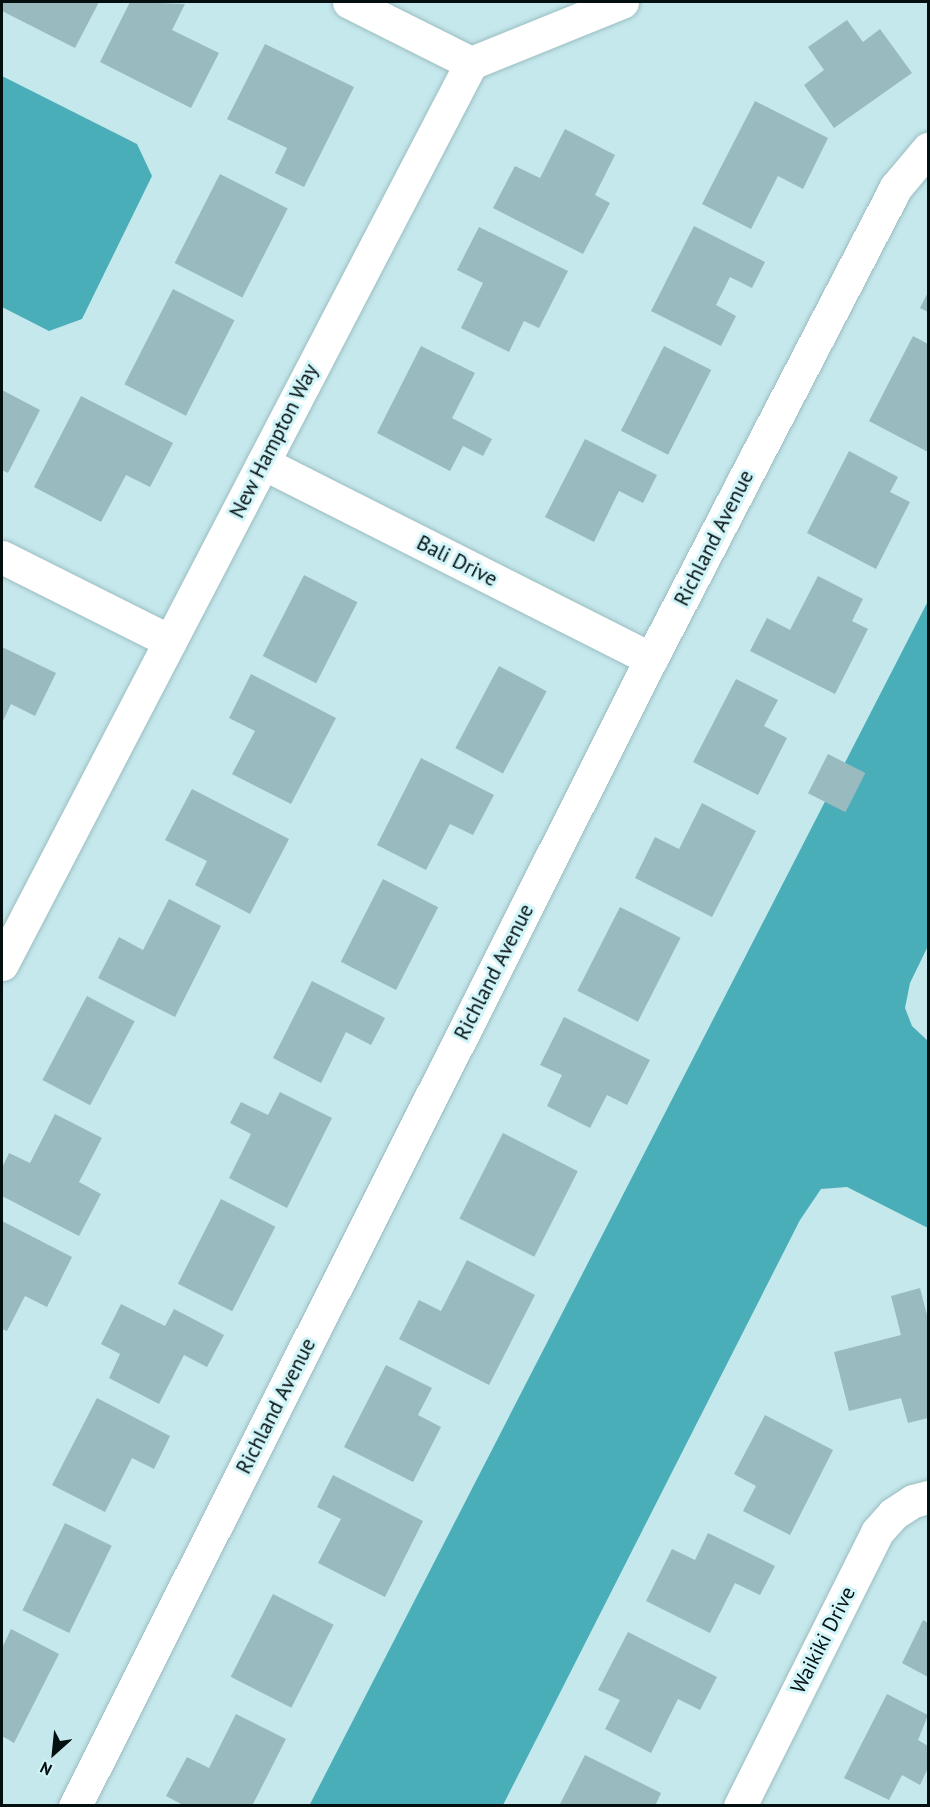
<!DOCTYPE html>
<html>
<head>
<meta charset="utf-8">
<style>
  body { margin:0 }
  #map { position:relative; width:930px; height:1807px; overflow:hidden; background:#c5e8ec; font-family:"PT Sans",sans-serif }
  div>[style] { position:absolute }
  .water>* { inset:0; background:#4aaeb9 }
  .building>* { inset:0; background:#99babe; transform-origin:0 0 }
  .roads { filter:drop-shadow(0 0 2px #9bbdc1) drop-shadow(0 0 2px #9bbdc1) }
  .minor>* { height:33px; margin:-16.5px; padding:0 16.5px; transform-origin:16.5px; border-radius:16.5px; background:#fff }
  span { translate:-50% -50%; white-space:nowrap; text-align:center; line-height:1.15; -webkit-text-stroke:6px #d2f5f9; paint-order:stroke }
  .street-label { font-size:21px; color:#040f10 }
  .frame { position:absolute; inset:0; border:3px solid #040f10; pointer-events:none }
  .north { position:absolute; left:24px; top:1723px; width:60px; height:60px; -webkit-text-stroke:4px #d2f5f9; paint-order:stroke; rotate:207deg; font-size:16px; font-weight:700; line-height:24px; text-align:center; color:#040f10 }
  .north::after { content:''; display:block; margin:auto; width:21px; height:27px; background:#040f10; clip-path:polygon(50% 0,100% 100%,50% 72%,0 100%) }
</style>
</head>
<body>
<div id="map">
  <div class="water">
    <i style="clip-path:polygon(2px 76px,137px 144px,152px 176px,82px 319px,49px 331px,2px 307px)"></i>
    <i style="clip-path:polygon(928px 601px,928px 946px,910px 983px,905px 1008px,912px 1026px,928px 1041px,928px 1228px,847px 1187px,821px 1189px,800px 1220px,503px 1805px,309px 1806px)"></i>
  </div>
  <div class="building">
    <i style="clip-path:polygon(2px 2px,99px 2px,75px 48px,2px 11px)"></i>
    <i style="clip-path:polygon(130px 2px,185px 4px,172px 30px,219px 53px,191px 108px,100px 62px)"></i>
    <i style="clip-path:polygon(847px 20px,863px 42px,880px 29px,912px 73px,834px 128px,804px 85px,824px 70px,808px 47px)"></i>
    <i style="clip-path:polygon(265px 44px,354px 87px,304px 187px,275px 173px,287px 148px,227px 119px)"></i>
    <i style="clip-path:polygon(755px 101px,828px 138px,803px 189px,778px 176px,751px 229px,702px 204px)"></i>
    <i style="clip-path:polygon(565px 129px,615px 155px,595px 195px,610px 203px,583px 254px,493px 208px,515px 166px,540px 178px)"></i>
    <i style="left:220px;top:174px;width:76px;height:100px;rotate:27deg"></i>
    <i style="clip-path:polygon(694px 226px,765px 262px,752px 288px,730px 277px,716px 305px,736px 316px,721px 346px,651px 311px)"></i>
    <i style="clip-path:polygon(479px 227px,568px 271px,539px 328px,524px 321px,509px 352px,461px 328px,483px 283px,457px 270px)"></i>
    <i style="left:173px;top:289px;width:69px;height:107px;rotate:27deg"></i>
    <i style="clip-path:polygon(928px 292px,928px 312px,920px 308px)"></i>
    <i style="clip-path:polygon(913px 336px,928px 344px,928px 452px,869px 421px)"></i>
    <i style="clip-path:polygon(421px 346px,475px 373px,452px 418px,492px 439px,483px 456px,463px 446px,450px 471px,377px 433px)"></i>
    <i style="left:664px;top:346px;width:53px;height:95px;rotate:27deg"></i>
    <i style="clip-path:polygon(2px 390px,40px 410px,8px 473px,2px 470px)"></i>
    <i style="clip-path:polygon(81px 396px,173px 443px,150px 487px,126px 475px,101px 522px,34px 487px)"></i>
    <i style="clip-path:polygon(585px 439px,657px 475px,643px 503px,619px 491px,594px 542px,545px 517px)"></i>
    <i style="clip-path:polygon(849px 451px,898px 477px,890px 492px,910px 502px,876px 569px,807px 533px)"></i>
    <i style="left:304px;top:575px;width:60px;height:91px;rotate:27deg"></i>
    <i style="clip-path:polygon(818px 576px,863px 599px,852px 621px,868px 629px,835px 694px,750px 651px,767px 618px,790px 630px)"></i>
    <i style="clip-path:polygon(2px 647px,56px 673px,35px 716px,11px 704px,2px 723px)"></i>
    <i style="left:499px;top:666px;width:54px;height:93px;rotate:28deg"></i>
    <i style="clip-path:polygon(251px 674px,336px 718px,291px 804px,232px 774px,255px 731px,229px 718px)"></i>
    <i style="clip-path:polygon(736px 679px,778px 700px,764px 726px,787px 738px,758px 795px,693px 762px)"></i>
    <i style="left:828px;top:754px;width:42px;height:44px;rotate:27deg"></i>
    <i style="clip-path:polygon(421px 758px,494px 795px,473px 835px,450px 824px,426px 870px,377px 845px)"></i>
    <i style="clip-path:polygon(192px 789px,289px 839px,250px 914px,195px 885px,207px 861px,165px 840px)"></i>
    <i style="clip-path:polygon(702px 803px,756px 831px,712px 917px,635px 878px,655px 837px,679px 849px)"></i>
    <i style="left:383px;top:879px;width:62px;height:93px;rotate:27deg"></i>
    <i style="clip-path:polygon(169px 899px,221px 926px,175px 1017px,98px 978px,119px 937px,143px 950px)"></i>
    <i style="left:620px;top:907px;width:68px;height:94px;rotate:27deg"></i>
    <i style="clip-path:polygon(312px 981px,385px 1018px,371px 1045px,346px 1032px,321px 1083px,273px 1058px)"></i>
    <i style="left:87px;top:996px;width:54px;height:95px;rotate:28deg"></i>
    <i style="clip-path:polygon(564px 1017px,650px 1060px,627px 1105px,607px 1095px,590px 1128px,547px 1106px,562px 1075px,540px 1065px)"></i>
    <i style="clip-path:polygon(280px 1092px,332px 1118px,287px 1208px,229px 1178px,251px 1134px,230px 1123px,241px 1102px,268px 1115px)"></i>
    <i style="clip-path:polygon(55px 1114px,102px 1138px,79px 1182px,101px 1194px,79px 1236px,2px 1196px,2px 1168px,9px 1153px,30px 1163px)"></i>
    <i style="left:503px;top:1133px;width:84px;height:96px;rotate:27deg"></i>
    <i style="left:221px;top:1199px;width:61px;height:95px;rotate:27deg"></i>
    <i style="clip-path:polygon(2px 1221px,72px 1257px,47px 1307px,25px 1296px,7px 1331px,2px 1329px)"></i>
    <i style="clip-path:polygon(467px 1260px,535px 1295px,489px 1385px,399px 1339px,419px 1300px,441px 1311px)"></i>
    <i style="clip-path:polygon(920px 1288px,928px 1319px,928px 1418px,908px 1423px,901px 1398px,849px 1411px,834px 1352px,901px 1335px,891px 1296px)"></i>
    <i style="clip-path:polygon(121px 1304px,165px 1326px,174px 1309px,224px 1335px,207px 1367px,184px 1355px,159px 1404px,109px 1378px,120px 1354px,101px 1344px)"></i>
    <i style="clip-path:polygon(386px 1365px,432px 1388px,418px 1415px,441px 1427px,413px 1482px,344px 1447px)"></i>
    <i style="clip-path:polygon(97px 1398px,170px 1436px,154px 1469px,132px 1458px,105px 1512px,52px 1485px)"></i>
    <i style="clip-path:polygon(765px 1415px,833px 1450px,790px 1535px,743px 1511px,756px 1486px,734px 1474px)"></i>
    <i style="clip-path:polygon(333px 1475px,423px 1521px,385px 1597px,318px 1563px,341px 1519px,317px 1507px)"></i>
    <i style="left:65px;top:1523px;width:52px;height:97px;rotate:26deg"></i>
    <i style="clip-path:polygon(708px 1533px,775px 1566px,760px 1595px,735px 1583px,710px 1633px,646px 1601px,672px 1549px,695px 1560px)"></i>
    <i style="left:273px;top:1594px;width:68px;height:93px;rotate:27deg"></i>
    <i style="clip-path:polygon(923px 1620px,928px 1623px,928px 1677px,902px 1663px)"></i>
    <i style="clip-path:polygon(11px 1629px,59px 1654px,14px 1743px,2px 1736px,2px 1648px)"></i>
    <i style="clip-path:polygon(628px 1632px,717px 1677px,700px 1710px,678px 1699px,651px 1753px,605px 1729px,620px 1700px,598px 1690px)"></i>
    <i style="clip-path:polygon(887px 1694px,928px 1715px,918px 1740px,928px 1746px,928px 1768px,920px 1785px,902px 1775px,889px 1800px,844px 1778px)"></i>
    <i style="clip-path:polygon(236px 1714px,286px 1739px,252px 1806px,185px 1806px,166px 1796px,187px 1757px,209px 1768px)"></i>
    <i style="clip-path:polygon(585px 1755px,661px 1793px,655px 1806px,559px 1806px)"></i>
  </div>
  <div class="roads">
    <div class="minor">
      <i style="left:349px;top:2px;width:136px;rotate:26.6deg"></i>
      <i style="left:263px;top:463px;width:435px;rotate:26.8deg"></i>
      <i style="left:2px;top:557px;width:188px;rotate:26.6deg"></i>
      <i style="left:2px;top:964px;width:1016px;rotate:-62.5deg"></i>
      <i style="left:471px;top:63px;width:163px;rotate:-22deg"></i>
      <i style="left:75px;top:1806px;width:1284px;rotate:-63.34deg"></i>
      <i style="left:651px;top:659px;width:532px;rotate:-62.57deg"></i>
      <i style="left:896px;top:187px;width:50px;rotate:-49.9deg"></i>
      <i style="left:740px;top:1806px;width:306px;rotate:-63.4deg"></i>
      <i style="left:877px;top:1532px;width:24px;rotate:-48deg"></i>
      <i style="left:893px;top:1514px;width:24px;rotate:-33deg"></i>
      <i style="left:913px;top:1501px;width:16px;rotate:-15deg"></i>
    </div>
  </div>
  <div class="street-label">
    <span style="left:274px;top:441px;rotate:-63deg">New Hampton Way</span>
    <span style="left:714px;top:538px;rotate:-63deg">Richland Avenue</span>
    <span style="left:457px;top:561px;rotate:27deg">Bali Drive</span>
    <span style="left:494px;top:972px;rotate:-63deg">Richland Avenue</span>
    <span style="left:276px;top:1406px;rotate:-63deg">Richland Avenue</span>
    <span style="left:823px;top:1640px;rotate:-63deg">Waikiki Drive</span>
  </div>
  <div class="frame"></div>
  <div class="north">N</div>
</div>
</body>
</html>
